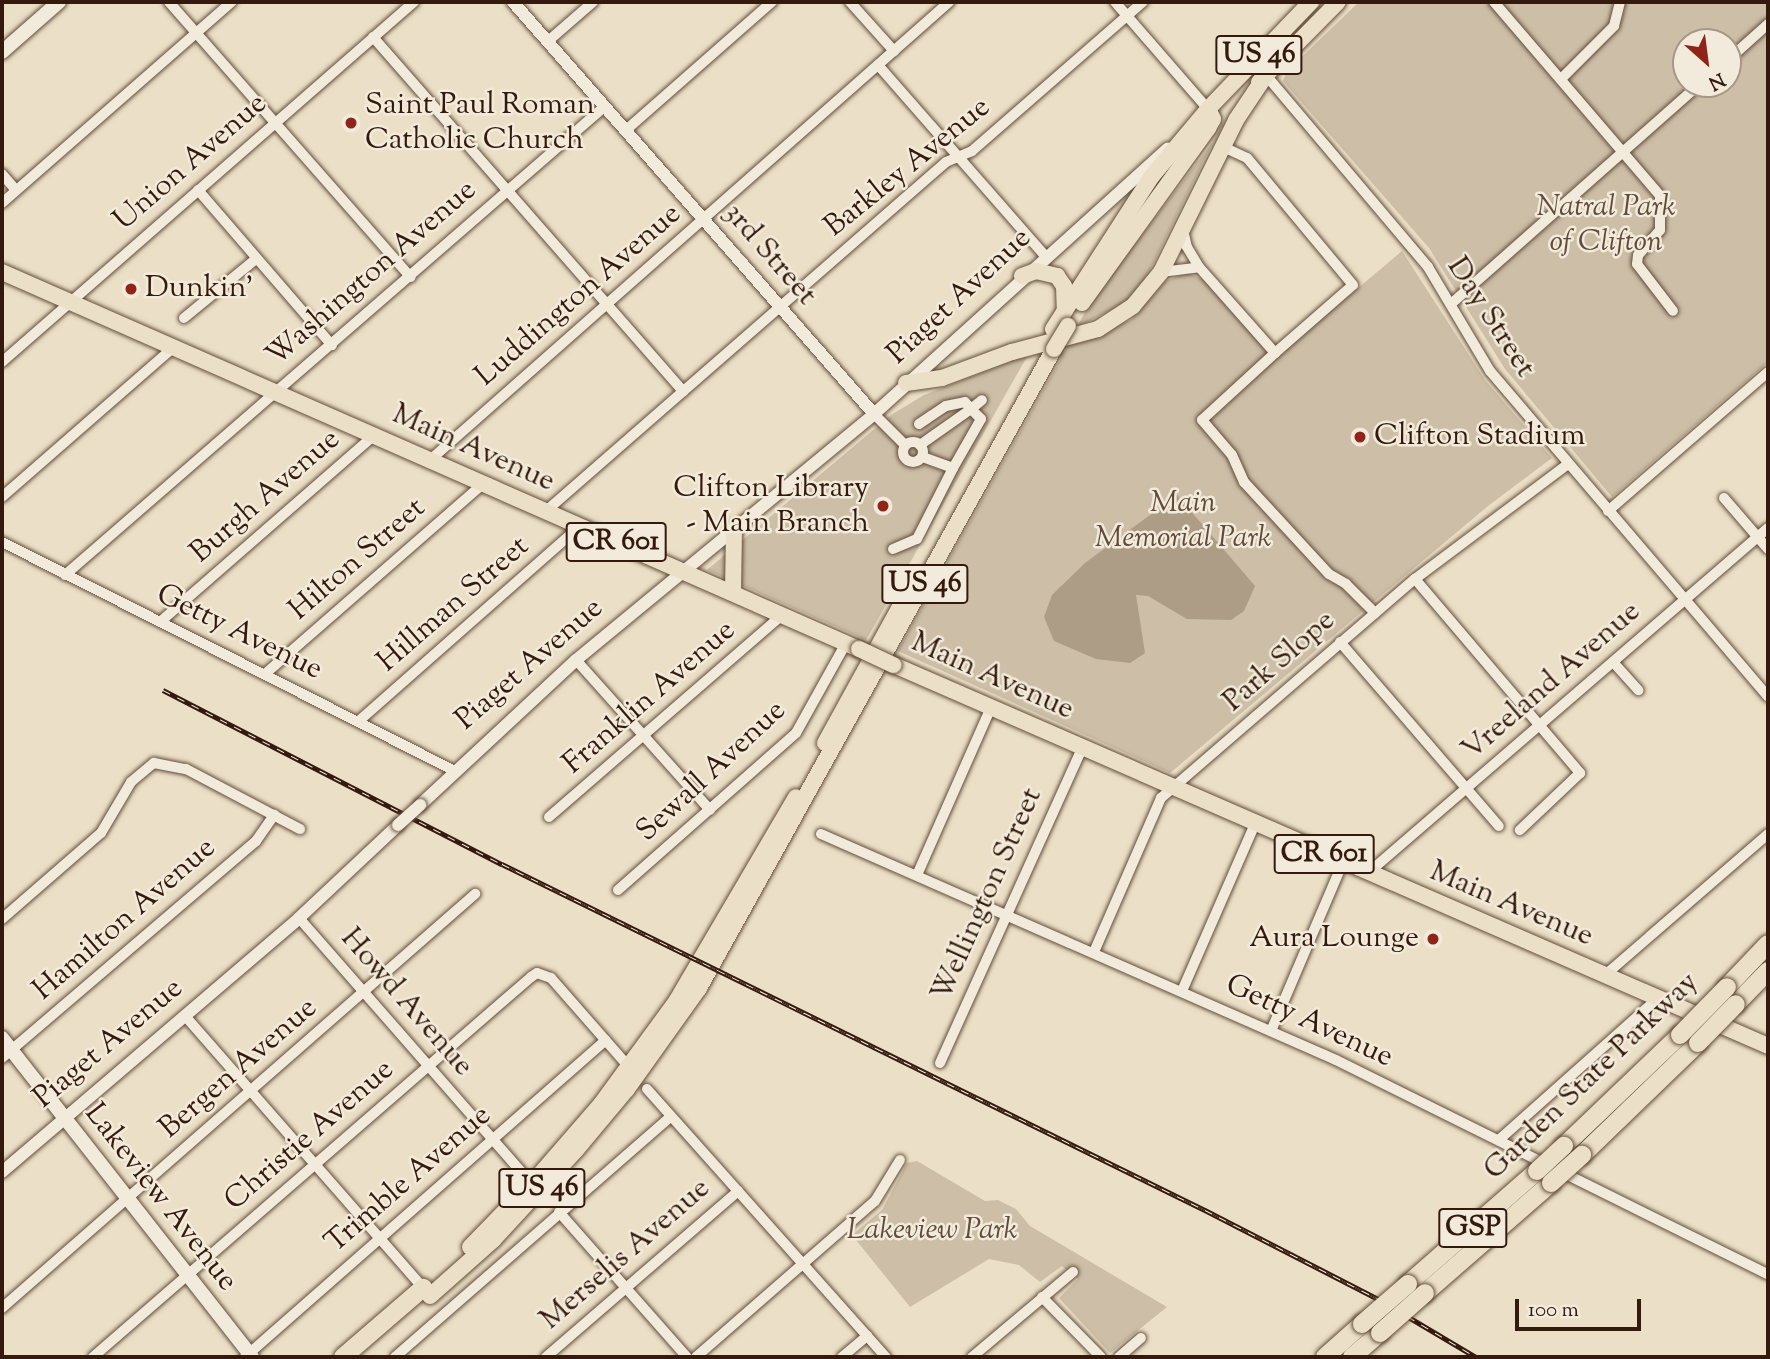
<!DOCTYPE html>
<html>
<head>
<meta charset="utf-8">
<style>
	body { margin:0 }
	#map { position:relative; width:1770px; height:1359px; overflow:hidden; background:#ebe0c7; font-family:"Sorts Mill Goudy",serif }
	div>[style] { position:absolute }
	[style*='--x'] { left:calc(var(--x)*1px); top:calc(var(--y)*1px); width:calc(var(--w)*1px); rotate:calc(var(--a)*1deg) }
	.green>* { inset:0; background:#ccbea7 }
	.water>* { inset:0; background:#ad9d87 }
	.roads { filter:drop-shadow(0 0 2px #624c3b) drop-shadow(0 0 2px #624c3b) }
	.minor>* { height:10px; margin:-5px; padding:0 5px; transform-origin:5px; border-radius:5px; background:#f2ebdb }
	.minor>.ring { margin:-5px; padding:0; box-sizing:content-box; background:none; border:10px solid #f2ebdb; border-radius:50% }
	.tertiary>* { height:12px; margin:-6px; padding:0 6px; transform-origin:6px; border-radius:6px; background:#f2ebdb }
	.secondary>* { height:14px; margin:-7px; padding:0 7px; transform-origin:7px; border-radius:7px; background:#f2ebdb }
	.primary>* { height:16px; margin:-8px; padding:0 8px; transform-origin:8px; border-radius:8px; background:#ebe0c7 }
	.trunk>* { height:16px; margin:-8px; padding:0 8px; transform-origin:8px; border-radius:8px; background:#ebe0c7 }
	.motorway>* { height:18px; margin:-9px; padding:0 9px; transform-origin:9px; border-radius:9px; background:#ebe0c7 }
	.rail>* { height:5px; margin-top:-2.5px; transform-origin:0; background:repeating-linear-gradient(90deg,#f2ebdb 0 8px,#341a0c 0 16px); box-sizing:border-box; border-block:2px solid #341a0c }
	.bridges { filter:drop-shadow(0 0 2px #624c3b) drop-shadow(0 0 2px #624c3b) }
	.tertiary-bridge>* { height:12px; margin:-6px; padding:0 6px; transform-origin:6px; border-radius:6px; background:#f2ebdb }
	.primary-bridge>* { height:16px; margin:-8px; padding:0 8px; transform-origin:8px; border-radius:8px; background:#ebe0c7 }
	.trunk-bridge>* { height:16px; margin:-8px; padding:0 8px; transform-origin:8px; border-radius:8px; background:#ebe0c7 }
	.motorway-bridge>* { height:18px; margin:-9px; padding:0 9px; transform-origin:9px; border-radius:9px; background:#ebe0c7 }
	.dots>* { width:19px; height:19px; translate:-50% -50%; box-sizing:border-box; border:4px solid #f2ebdb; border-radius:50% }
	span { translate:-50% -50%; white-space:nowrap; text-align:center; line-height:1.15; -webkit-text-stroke:5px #f2ebdb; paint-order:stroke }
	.shield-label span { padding:2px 5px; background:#f2ebdb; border:2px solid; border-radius:5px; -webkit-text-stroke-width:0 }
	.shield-label { font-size:28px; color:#341a0c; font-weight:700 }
	.poi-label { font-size:30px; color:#341a0c }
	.left { translate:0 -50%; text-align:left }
	.right { translate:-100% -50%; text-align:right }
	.street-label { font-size:30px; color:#341a0c }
	.park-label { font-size:30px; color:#624b3a; font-style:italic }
	.frame { position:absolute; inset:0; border:4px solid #341a0c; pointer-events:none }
	.north { position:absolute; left:1672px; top:28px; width:70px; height:70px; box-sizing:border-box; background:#f2ebdb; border:2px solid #a69788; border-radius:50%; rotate:152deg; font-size:19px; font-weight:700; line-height:28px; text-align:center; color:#341a0c }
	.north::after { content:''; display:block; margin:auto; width:24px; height:32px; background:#8f2418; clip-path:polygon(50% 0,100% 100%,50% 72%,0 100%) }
	.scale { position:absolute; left:1515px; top:1299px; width:126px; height:32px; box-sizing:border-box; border:4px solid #341a0c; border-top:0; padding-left:9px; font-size:21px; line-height:24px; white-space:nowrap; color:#341a0c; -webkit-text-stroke:5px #f2ebdb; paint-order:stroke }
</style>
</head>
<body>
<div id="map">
	<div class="green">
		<i style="clip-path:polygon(evenodd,1359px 2px,1768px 2px,1768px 362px,1612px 497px,1505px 369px,1429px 248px,1283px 81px,1287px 71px,1359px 2px,1686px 42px,1728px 42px,1728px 84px,1686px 84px,1686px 42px)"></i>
		<i style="clip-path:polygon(1213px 142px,1148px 274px,1127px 302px,1077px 327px,1090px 303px)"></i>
		<i style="clip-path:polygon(1402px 251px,1485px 380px,1552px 458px,1488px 506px,1170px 773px,898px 651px,1069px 344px,1131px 320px,1165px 281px,1188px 273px,1204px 280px,1274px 359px)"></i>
		<i style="clip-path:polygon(1028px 355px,866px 640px,707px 570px,891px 415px,924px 395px)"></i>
		<i style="clip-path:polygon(917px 1161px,985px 1201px,998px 1200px,1016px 1209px,1030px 1226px,1167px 1307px,1110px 1353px,1059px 1298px,1078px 1279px,1062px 1266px,1040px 1282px,1019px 1265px,989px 1259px,910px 1307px,852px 1235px,882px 1210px,907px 1163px)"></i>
	</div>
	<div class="water">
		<i style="clip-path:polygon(1177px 495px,1255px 586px,1244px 611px,1231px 620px,1187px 619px,1148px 596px,1136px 595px,1145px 653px,1130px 663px,1096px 659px,1054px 641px,1044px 617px,1052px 595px,1085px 563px)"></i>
	</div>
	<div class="roads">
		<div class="minor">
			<i style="--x:169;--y:2;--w:366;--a:48.7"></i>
			<i style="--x:850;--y:2;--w:66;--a:48.1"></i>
			<i style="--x:1115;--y:2;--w:142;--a:49"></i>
			<i style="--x:1494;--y:2;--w:255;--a:49.4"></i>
			<i style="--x:1660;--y:196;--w:34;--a:90"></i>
			<i style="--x:1660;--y:230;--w:33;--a:131"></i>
			<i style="--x:1638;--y:255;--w:9;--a:96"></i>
			<i style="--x:1637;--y:264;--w:59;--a:52.5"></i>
			<i style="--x:373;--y:37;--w:471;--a:48.8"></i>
			<i style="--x:547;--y:42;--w:61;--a:-41"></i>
			<i style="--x:1728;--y:60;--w:54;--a:-42"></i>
			<i style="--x:1254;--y:61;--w:270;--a:49.8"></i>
			<i style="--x:1428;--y:267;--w:121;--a:59.2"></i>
			<i style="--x:1490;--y:371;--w:428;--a:49.5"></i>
			<i style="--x:878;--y:65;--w:254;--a:48.8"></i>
			<i style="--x:1561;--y:79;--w:75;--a:-45"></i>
			<i style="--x:1614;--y:26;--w:25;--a:-76"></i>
			<i style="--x:625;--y:131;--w:196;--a:-41.3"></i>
			<i style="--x:2;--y:174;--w:21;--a:49"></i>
			<i style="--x:198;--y:190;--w:205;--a:49.2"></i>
			<i style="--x:2;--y:203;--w:305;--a:-41.2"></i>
			<i style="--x:1183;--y:230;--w:17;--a:77"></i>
			<i style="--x:1187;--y:247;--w:23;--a:59"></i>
			<i style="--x:1161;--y:272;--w:38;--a:-7"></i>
			<i style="--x:1199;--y:267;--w:115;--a:48.5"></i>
			<i style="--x:1275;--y:353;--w:103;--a:-41.1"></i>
			<i style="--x:1353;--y:285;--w:165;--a:-129.8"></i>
			<i style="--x:1247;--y:158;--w:26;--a:-155"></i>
			<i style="--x:1451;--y:304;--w:332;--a:-41.5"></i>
			<i style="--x:184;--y:318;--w:94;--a:-39.4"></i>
			<i style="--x:1275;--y:353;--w:99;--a:137.5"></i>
			<i style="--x:1202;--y:420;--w:46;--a:49.4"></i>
			<i style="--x:1232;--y:455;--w:30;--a:66"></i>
			<i style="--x:1244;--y:482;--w:125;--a:47.3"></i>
			<i style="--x:1329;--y:574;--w:20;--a:30"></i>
			<i style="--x:1346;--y:584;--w:41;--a:45"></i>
			<i style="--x:2;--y:362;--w:547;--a:-41.15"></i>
			<i style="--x:874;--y:414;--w:44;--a:45"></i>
			<i style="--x:919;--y:424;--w:32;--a:-34"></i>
			<i style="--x:946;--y:406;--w:19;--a:-12"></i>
			<i style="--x:965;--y:402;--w:9;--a:49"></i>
			<i style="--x:971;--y:409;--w:14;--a:-39"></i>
			<i class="ring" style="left:903px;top:442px;width:10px;height:10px"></i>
			<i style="--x:920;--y:445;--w:62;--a:-35.2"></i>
			<i style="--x:971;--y:409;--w:14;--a:45"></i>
			<i style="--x:981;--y:419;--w:56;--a:119.7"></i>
			<i style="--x:429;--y:461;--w:694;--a:-41.43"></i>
			<i style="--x:2;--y:497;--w:228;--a:-41.1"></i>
			<i style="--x:1724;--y:498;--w:67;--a:49.2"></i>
			<i style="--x:546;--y:511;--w:531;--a:-41.1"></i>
			<i style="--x:946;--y:162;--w:28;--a:-23"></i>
			<i style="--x:972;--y:151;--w:227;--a:-41.1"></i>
			<i style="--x:1608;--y:511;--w:212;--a:-41"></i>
			<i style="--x:2;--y:542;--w:505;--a:26.82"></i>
			<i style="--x:893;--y:549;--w:26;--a:-23"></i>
			<i style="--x:917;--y:539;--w:80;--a:-63.1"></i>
			<i style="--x:953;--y:468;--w:33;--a:-160"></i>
			<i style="--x:65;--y:575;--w:714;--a:-40.97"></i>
			<i style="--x:1415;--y:579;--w:255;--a:49.6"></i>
			<i style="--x:1580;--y:773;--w:83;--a:136.5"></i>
			<i style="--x:160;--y:622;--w:283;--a:-41.1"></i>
			<i style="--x:1340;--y:642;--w:243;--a:49.2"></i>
			<i style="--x:576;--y:660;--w:201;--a:48.2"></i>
			<i style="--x:1613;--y:662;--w:38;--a:48"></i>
			<i style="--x:265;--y:674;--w:289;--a:-41.1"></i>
			<i style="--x:360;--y:720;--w:293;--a:-41.4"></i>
			<i style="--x:549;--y:817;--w:308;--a:-40.9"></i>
			<i style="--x:821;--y:834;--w:562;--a:23.69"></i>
			<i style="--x:1336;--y:1060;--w:482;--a:26.4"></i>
			<i style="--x:1368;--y:873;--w:528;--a:-40.78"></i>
			<i style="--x:917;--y:875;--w:184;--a:-66.2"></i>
			<i style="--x:618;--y:890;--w:237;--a:-41.4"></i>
			<i style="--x:796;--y:733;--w:103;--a:-60.9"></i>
			<i style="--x:299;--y:918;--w:354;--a:48.8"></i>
			<i style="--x:2;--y:919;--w:131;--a:-41"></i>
			<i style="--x:101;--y:833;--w:59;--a:-59.5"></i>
			<i style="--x:131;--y:782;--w:30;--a:-40"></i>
			<i style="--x:154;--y:763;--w:33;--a:11"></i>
			<i style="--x:186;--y:769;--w:129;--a:27.8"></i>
			<i style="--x:1094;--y:952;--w:168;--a:-66.5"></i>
			<i style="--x:1161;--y:798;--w:335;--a:-40.8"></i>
			<i style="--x:1415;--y:579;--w:191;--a:-36.9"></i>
			<i style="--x:1604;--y:976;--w:217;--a:-40.9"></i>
			<i style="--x:1182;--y:991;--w:182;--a:-66.4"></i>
			<i style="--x:186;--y:1017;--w:360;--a:48.8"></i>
			<i style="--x:1271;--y:1031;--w:184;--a:-66.9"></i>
			<i style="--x:2;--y:1058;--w:334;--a:-40.5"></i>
			<i style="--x:256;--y:841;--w:32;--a:-55"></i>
			<i style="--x:940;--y:1063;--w:346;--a:-65.7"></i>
			<i style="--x:647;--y:1089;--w:359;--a:48.3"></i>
			<i style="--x:1501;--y:1138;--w:209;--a:-41.7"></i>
			<i style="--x:559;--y:1212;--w:193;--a:48.6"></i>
			<i style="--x:1042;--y:1297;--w:84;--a:45.5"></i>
			<i style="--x:2;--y:1308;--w:629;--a:-41.19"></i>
			<i style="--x:93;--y:1357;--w:580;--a:-40.94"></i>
			<i style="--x:531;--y:977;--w:7;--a:-34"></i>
			<i style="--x:537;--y:973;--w:15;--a:20"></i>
			<i style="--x:551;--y:978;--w:118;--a:48.8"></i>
			<i style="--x:245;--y:1357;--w:480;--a:-41.3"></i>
			<i style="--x:395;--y:1357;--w:366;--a:-41.1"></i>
			<i style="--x:546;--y:1357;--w:254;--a:-40.8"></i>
			<i style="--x:696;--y:1357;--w:237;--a:-41.1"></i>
			<i style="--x:875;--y:1201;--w:48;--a:-58.6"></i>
			<i style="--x:842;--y:1357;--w:33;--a:-40"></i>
			<i style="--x:972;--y:1357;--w:132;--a:-40.1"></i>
			<i style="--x:1119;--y:1357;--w:29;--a:-41"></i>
		</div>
		<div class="tertiary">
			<i style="--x:513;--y:2;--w:548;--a:48.77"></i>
			<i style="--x:420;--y:805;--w:213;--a:-42.9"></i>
			<i style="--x:576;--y:660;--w:386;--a:-39.5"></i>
			<i style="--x:874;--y:414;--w:396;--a:-42.1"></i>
			<i style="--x:2;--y:1172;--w:391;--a:-40.5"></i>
			<i style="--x:299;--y:918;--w:136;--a:-43.2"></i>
		</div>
		<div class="secondary">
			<i style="--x:2;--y:52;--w:76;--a:-41.3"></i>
			<i style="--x:2;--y:1038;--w:405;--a:51.9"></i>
		</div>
		<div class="primary">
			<i style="--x:2;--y:272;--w:936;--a:23.75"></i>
			<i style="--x:733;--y:593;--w:64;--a:-89.1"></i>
			<i style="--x:894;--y:665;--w:953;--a:23.55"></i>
		</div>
		<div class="trunk">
			<i style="--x:1259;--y:82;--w:112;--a:-45.4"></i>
			<i style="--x:1022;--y:276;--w:15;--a:-20"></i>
			<i style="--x:1036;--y:271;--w:22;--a:13"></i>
			<i style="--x:1057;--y:276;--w:12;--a:55"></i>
			<i style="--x:1064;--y:286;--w:25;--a:88"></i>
			<i style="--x:1082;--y:303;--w:216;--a:-54.2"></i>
			<i style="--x:1208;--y:128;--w:10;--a:-61"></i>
			<i style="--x:1213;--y:119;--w:11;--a:-117"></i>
			<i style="--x:1053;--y:329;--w:182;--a:-57.1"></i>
			<i style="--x:1152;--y:176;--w:87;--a:-50.1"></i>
			<i style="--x:1208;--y:109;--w:149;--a:-46.1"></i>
			<i style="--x:906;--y:383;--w:36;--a:-8"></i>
			<i style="--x:942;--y:378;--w:75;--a:-20.4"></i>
			<i style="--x:1012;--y:352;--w:89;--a:-15"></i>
			<i style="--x:1098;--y:329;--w:42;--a:-33.3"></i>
			<i style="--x:1133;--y:306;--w:44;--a:-50.5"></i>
			<i style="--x:1161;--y:272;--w:169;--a:-63.7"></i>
			<i style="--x:1236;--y:120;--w:54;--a:-56.3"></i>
			<i style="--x:825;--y:743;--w:170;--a:-61.2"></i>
			<i style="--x:536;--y:1179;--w:99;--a:-49.1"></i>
			<i style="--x:601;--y:1104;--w:129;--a:-53.8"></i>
			<i style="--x:677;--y:1000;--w:235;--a:-59.6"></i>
			<i style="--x:470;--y:1247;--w:57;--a:-45.7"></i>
			<i style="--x:430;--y:1296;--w:84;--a:-41.6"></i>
			<i style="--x:493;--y:1240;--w:122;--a:-47.3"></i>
			<i style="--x:576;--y:1150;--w:80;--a:-50.1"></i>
			<i style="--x:627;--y:1089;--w:124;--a:-54.5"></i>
			<i style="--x:699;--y:988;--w:731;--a:-60.95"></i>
		</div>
		<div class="motorway">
			<i style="--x:1727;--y:987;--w:59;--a:-46.4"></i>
			<i style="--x:1736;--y:1004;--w:46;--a:-45.9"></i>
			<i style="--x:1564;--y:1146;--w:161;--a:-43.7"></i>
			<i style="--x:1582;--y:1155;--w:161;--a:-44"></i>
			<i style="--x:1408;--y:1284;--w:171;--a:-41.2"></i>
			<i style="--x:1425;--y:1293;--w:167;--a:-41.1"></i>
			<i style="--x:343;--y:1357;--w:106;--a:-40.8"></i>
			<i style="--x:1325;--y:1357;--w:50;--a:-41.7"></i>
			<i style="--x:1352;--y:1357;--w:37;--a:-41"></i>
		</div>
	</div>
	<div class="rail">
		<i style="--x:163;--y:690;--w:381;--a:27.2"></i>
		<i style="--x:502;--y:864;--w:784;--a:26.21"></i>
		<i style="--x:1205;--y:1210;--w:197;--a:27.2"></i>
		<i style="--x:1380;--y:1300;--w:112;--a:30.7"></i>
	</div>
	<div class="bridges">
		<div class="tertiary-bridge">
			<i style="--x:398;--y:825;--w:30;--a:-42"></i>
		</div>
		<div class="primary-bridge">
			<i style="--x:859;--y:649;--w:38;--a:25"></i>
		</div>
		<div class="trunk-bridge">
			<i style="--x:1054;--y:349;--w:27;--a:-59"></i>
		</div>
		<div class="motorway-bridge">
			<i style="--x:1680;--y:1035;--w:67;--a:-45.6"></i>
			<i style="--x:1698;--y:1043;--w:54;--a:-45.7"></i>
			<i style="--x:1537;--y:1171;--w:37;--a:-43"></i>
			<i style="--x:1551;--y:1183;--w:42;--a:-42.1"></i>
			<i style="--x:1362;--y:1324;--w:61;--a:-41"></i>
			<i style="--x:1380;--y:1333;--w:60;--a:-41.6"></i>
		</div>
	</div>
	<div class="dots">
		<i style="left:351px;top:123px;background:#8f2418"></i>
		<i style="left:131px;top:289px;background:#8f2418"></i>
		<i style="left:1360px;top:437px;background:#8f2418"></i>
		<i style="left:883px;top:506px;background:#8f2418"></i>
		<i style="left:1433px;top:939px;background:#8f2418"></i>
	</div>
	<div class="shield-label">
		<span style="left:1259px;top:55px">US 46</span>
		<span style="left:616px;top:542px">CR 601</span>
		<span style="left:925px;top:584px">US 46</span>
		<span style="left:1324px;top:854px">CR 601</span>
		<span style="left:542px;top:1188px">US 46</span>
		<span style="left:1473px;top:1228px">GSP</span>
	</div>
	<div class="poi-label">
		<span class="left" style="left:365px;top:123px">Saint Paul Roman<br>Catholic Church</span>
		<span class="left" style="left:145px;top:289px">Dunkin'</span>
		<span class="left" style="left:1374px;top:437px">Clifton Stadium</span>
		<span class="right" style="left:869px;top:506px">Clifton Library<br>- Main Branch</span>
		<span class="right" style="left:1419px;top:939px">Aura Lounge</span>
	</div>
	<div class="street-label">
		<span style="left:191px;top:163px;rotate:-41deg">Union Avenue</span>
		<span style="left:908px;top:168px;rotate:-39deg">Barkley Avenue</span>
		<span style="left:769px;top:255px;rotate:49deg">3rd Street</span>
		<span style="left:372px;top:274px;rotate:-41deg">Washington Avenue</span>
		<span style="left:579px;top:296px;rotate:-41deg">Luddington Avenue</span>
		<span style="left:960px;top:297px;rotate:-43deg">Piaget Avenue</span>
		<span style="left:1490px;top:318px;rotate:57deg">Day Street</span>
		<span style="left:473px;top:449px;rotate:24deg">Main Avenue</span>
		<span style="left:266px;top:497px;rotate:-41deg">Burgh Avenue</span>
		<span style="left:358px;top:560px;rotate:-41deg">Hilton Street</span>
		<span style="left:454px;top:605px;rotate:-41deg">Hillman Street</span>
		<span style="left:239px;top:633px;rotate:26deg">Getty Avenue</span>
		<span style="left:1280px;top:662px;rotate:-41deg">Park Slope</span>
		<span style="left:530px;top:665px;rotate:-41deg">Piaget Avenue</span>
		<span style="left:992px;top:677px;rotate:24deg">Main Avenue</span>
		<span style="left:1552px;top:682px;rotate:-41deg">Vreeland Avenue</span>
		<span style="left:650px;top:698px;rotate:-41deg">Franklin Avenue</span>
		<span style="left:712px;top:772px;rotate:-43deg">Sewall Avenue</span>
		<span style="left:988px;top:895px;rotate:-66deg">Wellington Street</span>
		<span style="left:1511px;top:905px;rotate:23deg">Main Avenue</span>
		<span style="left:125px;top:920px;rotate:-41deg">Hamilton Avenue</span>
		<span style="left:406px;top:1003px;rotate:49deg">Howd Avenue</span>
		<span style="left:1309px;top:1022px;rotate:25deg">Getty Avenue</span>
		<span style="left:109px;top:1044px;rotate:-40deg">Piaget Avenue</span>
		<span style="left:239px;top:1069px;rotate:-41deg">Bergen Avenue</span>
		<span style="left:1592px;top:1077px;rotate:-44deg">Garden State Parkway</span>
		<span style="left:310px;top:1136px;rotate:-41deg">Christie Avenue</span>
		<span style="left:409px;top:1180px;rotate:-41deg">Trimble Avenue</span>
		<span style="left:160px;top:1198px;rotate:52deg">Lakeview Avenue</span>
		<span style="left:626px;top:1255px;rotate:-41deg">Merselis Avenue</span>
	</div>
	<div class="park-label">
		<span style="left:1606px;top:225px">Natral Park<br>of Clifton</span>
		<span style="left:1183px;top:521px">Main<br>Memorial Park</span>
		<span style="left:932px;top:1231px">Lakeview Park</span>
	</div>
	<div class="frame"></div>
	<div class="north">N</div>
	<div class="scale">100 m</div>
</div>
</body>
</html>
